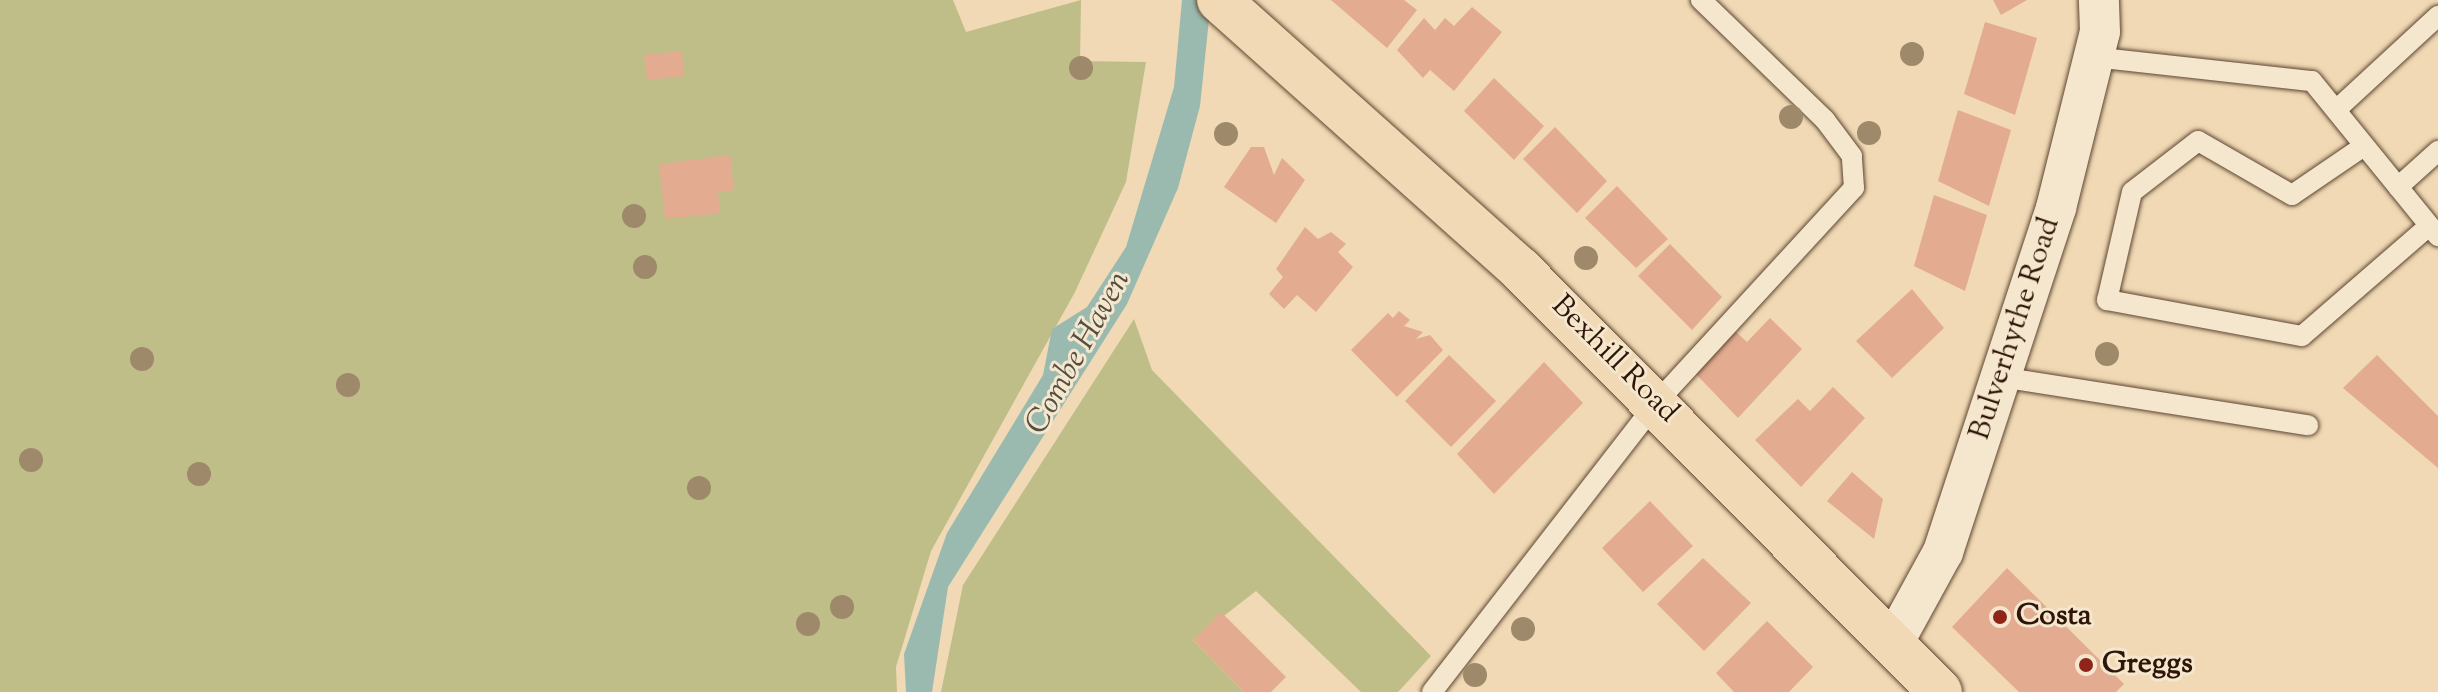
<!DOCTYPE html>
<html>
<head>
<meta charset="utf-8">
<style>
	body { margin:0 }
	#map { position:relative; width:2438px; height:692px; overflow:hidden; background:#f0d9b4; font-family:"Sorts Mill Goudy",serif }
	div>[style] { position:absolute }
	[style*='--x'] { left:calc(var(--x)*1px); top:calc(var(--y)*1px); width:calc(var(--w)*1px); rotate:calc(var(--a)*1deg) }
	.green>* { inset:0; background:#bfbe89 }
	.water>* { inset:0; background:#9abaaf }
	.building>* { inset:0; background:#e3ac90 }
	.roads { filter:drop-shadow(0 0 2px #5e4632) drop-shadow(0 0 2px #5e4632) }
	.service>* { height:20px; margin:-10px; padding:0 10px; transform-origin:10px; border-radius:10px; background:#f5e6ce }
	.minor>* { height:40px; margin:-20px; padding:0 20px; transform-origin:20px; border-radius:20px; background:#f5e6ce }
	.trunk>* { height:44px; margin:-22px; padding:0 22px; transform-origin:22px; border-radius:22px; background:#f0d9b4 }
	.trees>* { width:24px; height:24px; margin:-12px; border-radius:50%; background:#9e896a }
	.dots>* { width:22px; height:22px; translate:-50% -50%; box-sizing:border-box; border:4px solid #f5e6ce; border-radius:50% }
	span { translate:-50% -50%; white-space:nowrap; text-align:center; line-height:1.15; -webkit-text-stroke:6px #f5e6ce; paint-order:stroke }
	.street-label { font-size:30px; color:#2e1507 }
	.poi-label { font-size:30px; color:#2e1507; font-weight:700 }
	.left { translate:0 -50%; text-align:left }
	.water-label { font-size:32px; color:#544f42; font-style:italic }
</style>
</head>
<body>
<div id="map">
	<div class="green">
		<i style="clip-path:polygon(0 0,953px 0,966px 32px,1081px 0,1080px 61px,1146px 62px,1126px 182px,1075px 292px,931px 551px,896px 667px,897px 692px,0 692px)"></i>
		<i style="clip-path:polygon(1134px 319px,1152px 370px,1431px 656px,1398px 692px,1361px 692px,1256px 591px,1193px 640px,1244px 692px,941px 692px,963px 585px)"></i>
	</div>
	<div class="water">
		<i style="clip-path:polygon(1182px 0,1211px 0,1200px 106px,1178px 188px,1127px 304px,948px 587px,932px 692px,906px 692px,904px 654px,947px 533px,1043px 375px,1052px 329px,1087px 307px,1126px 247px,1174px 87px)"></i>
	</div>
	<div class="building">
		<i style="clip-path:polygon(1331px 0,1404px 0,1417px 10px,1387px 48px)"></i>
		<i style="clip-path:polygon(1993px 0,2027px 0,2001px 15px)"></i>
		<i style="clip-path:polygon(1472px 7px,1502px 32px,1454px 91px,1430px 70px,1423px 78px,1397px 50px,1424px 18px,1435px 30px,1445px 18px,1454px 26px)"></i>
		<i style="clip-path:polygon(1985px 22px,2037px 38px,2015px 115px,1964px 94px)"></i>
		<i style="clip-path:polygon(682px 51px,684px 76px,647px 80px,644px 55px)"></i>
		<i style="clip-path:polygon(1494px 78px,1544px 126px,1514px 160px,1464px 111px)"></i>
		<i style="clip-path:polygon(1958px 110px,2011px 130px,1989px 206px,1938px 181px)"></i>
		<i style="clip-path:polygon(1555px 127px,1607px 181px,1577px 213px,1523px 159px)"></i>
		<i style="clip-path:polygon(1251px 147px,1264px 147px,1274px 175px,1282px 158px,1305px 180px,1276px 223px,1224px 187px)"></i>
		<i style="clip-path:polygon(730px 155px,734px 190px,718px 192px,720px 213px,665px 219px,659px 164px)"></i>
		<i style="clip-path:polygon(1617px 186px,1668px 239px,1636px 268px,1585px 218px)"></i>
		<i style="clip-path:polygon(1934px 195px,1987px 215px,1965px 291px,1914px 266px)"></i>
		<i style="clip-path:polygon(1305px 227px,1318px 239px,1331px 232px,1346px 244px,1338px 252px,1353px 267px,1316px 312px,1297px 295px,1284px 309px,1269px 294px,1283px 277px,1276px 269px)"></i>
		<i style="clip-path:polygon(1670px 244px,1722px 297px,1692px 330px,1638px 276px)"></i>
		<i style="clip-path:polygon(1912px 289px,1944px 328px,1892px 378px,1856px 341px)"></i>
		<i style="clip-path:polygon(1399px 311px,1410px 320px,1404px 326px,1423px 332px,1416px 339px,1430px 335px,1443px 350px,1397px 397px,1351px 350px,1388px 313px,1393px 318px)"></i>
		<i style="clip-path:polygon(1770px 318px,1802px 349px,1738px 418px,1693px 371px,1734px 330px,1747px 342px)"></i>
		<i style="clip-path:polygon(1449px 355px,1496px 401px,1451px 447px,1405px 401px)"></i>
		<i style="clip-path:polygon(2377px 355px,2438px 416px,2438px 468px,2343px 388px)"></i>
		<i style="clip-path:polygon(1544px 362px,1583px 403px,1494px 494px,1457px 454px)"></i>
		<i style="clip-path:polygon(1833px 387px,1865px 418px,1801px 487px,1755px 440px,1798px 399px,1810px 411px)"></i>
		<i style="clip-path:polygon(1852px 472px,1883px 499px,1874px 539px,1827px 501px)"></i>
		<i style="clip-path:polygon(1650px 501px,1693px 546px,1643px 592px,1602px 548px)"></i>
		<i style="clip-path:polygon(1703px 558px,1751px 603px,1704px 651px,1657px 604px)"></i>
		<i style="clip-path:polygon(2007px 568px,2124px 684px,2116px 692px,2019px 692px,1952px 627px)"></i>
		<i style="clip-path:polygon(1221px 612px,1286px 677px,1271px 692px,1244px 692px,1193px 640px)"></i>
		<i style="clip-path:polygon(1767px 621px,1813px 667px,1789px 692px,1734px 692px,1716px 673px)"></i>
	</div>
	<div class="roads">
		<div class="service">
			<i style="--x:2093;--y:57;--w:220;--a:6.3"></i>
			<i style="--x:2312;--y:81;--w:200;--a:50.9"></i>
			<i style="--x:2336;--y:110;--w:139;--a:-42.7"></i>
			<i style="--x:2364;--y:146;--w:87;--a:145.8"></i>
			<i style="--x:2292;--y:195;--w:108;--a:-150.1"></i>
			<i style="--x:2198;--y:141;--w:83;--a:142.3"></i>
			<i style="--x:2132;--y:192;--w:111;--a:103"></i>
			<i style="--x:2107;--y:300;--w:198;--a:10.5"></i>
			<i style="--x:2302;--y:336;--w:168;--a:-40.9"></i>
			<i style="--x:2398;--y:187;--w:54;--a:-42"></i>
			<i style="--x:2000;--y:377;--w:312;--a:8.9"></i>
			<i style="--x:1432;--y:692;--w:367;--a:-52.2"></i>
			<i style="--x:1657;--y:402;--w:291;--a:-47.4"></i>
			<i style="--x:1854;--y:188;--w:32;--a:-94"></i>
			<i style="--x:1852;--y:156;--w:45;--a:-126.9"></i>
			<i style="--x:1825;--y:120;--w:173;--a:-135.9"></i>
		</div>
		<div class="minor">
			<i style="--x:1892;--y:645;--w:106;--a:-61.3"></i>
			<i style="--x:1943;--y:552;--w:362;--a:-71.8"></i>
			<i style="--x:2056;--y:208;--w:181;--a:-76"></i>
			<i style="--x:2100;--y:32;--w:32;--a:-92"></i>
		</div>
		<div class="trunk">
			<i style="--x:1219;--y:0;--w:404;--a:41.8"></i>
			<i style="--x:1520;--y:269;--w:596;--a:45.2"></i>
		</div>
	</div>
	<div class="trees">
		<i style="left:1912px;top:54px"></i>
		<i style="left:1081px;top:68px"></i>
		<i style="left:1791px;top:117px"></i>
		<i style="left:1869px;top:133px"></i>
		<i style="left:1226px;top:134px"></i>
		<i style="left:634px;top:216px"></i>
		<i style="left:1586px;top:258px"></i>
		<i style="left:645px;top:267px"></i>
		<i style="left:2107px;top:354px"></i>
		<i style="left:142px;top:359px"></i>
		<i style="left:348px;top:385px"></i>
		<i style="left:31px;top:460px"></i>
		<i style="left:199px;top:474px"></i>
		<i style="left:699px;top:488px"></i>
		<i style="left:842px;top:607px"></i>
		<i style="left:808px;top:624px"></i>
		<i style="left:1523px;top:629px"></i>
		<i style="left:1475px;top:675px"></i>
	</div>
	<div class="dots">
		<i style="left:2000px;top:617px;background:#8f2418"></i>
		<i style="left:2086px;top:665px;background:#8f2418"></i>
	</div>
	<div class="street-label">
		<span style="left:2016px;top:329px;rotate:-72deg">Bulverhythe Road</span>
		<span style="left:1614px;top:360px;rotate:45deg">Bexhill Road</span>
	</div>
	<div class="poi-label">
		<span class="left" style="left:2016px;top:617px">Costa</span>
		<span class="left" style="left:2102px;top:665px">Greggs</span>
	</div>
	<div class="water-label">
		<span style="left:1079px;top:353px;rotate:-61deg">Combe Haven</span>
	</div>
</div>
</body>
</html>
